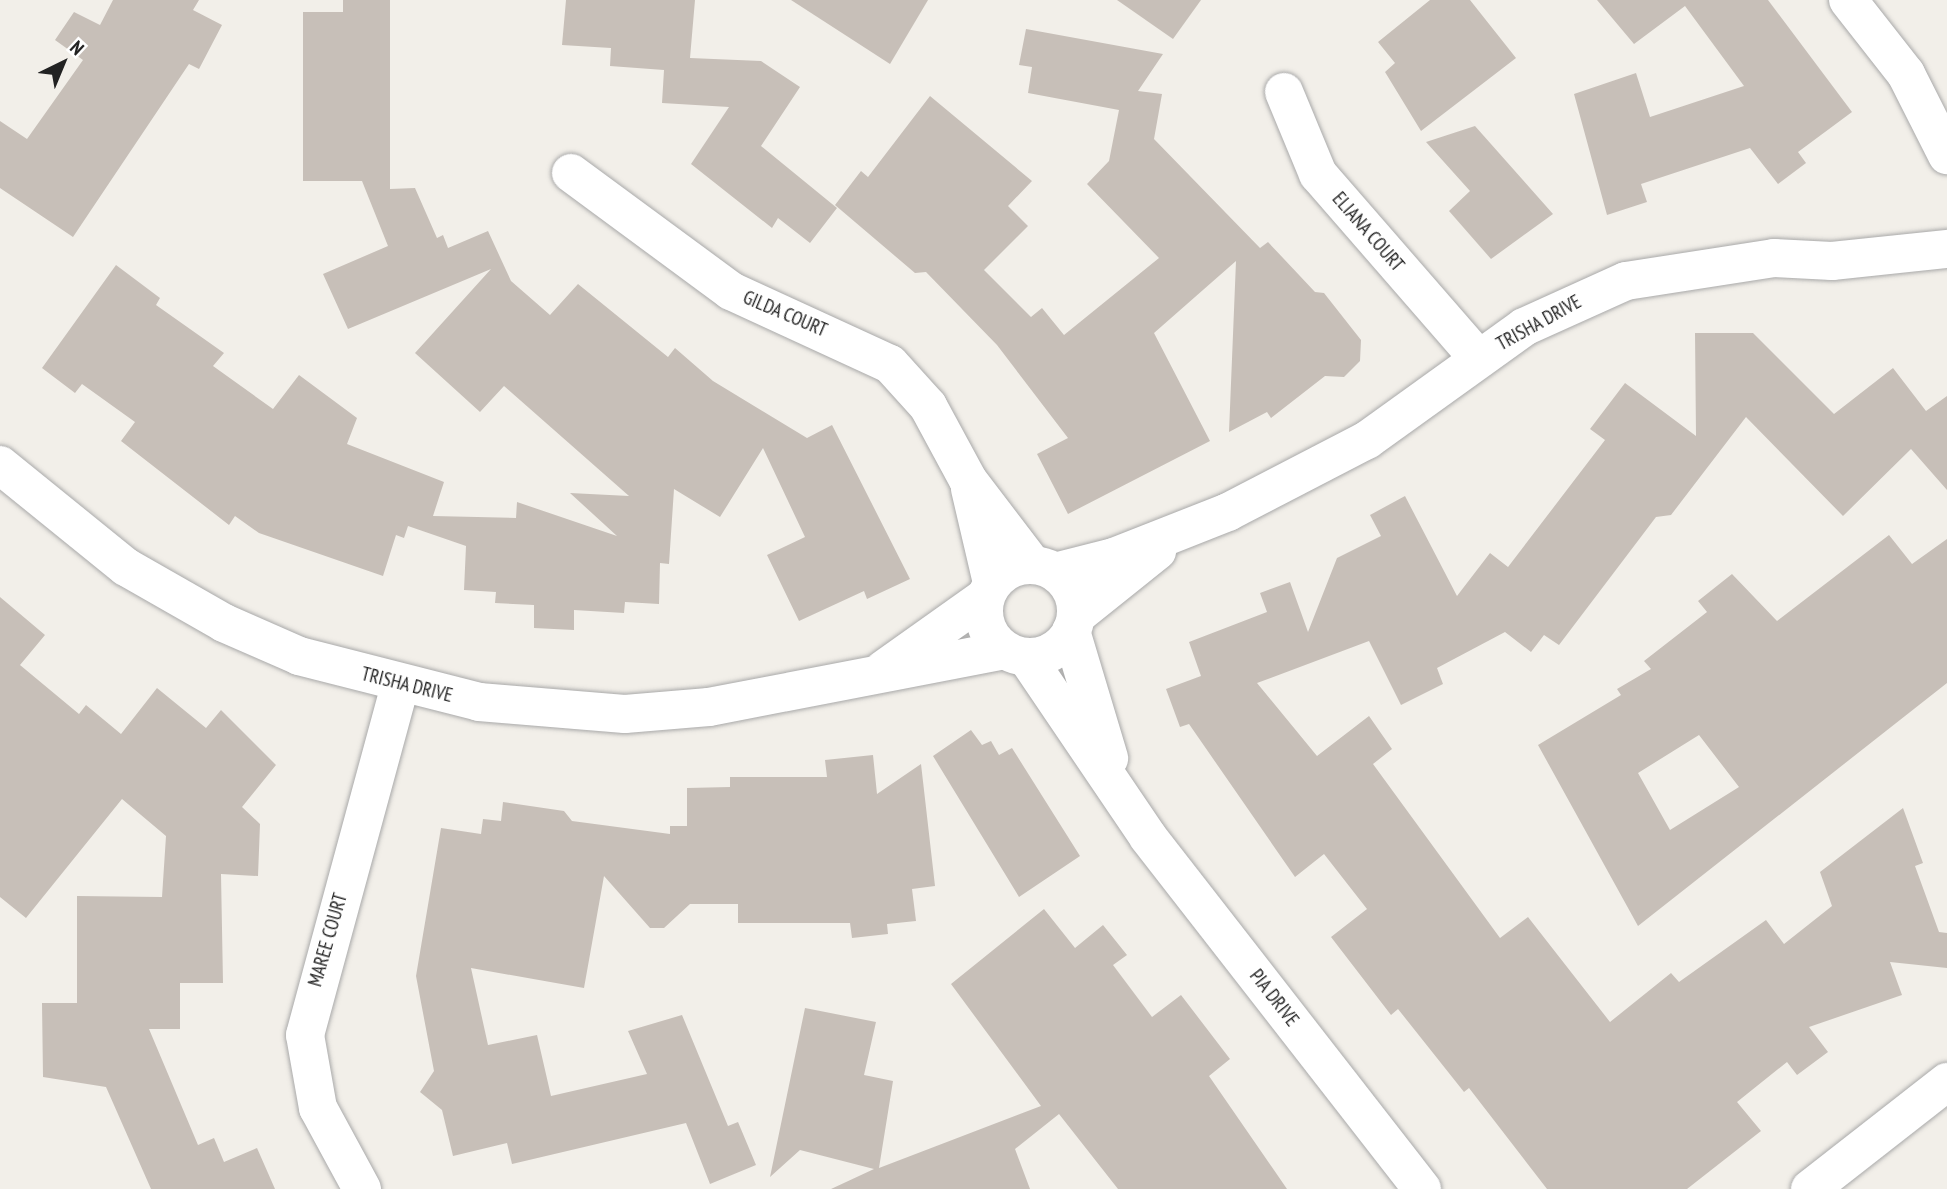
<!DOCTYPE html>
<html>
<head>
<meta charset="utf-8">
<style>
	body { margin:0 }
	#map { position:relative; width:1947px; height:1189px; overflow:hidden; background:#f2efe9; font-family:"PT Sans Narrow",sans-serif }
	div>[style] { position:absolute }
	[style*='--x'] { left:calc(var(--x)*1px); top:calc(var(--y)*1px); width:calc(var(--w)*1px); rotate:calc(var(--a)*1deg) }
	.building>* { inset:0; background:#c7bfb8 }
	.roads { filter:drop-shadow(0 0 2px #a9a9a9) drop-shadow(0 0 2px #a9a9a9) }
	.minor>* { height:38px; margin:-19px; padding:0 19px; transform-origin:19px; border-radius:19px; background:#fff }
	.minor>.ring { margin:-19px; padding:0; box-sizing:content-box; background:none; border:38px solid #fff; border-radius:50% }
	span { translate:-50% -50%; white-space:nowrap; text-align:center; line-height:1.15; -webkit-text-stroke:5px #fff; paint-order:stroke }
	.street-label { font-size:19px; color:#222 }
	.north { position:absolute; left:28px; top:28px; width:70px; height:70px; -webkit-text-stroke:5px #fff; paint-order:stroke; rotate:43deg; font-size:19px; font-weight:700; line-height:28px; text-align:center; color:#222 }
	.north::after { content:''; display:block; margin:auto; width:24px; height:32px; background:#222; clip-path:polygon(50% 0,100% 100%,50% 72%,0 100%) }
</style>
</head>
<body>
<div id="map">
	<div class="building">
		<i style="clip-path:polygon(113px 0,199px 0,193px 10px,222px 25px,199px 69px,189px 64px,73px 237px,0 188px,0 121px,27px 139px,83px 60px,55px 40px,74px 12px,100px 25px)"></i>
		<i style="clip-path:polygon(343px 0,390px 0,390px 189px,415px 188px,437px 238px,443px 235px,448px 248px,488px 231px,511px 281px,550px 315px,578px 284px,668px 357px,675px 348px,713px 381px,807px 438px,832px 425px,910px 579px,867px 599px,864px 591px,799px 621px,767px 555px,805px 537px,763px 448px,720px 517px,674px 489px,669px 564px,660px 563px,659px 604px,625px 602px,624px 613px,574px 610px,574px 630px,534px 628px,534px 605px,495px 603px,496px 592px,464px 590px,466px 546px,408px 526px,404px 538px,396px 535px,383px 576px,259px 533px,235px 516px,229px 525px,121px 441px,135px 422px,82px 384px,75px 393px,42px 368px,116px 265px,160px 298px,156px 305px,224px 353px,213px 366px,273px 409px,299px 375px,357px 418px,347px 444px,444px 482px,433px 516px,516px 518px,517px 502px,617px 536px,570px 493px,629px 496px,504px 386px,480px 412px,415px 353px,491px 269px,348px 329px,323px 274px,388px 246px,362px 181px,303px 181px,303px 12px,343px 12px)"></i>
		<i style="clip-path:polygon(566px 0,695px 0,690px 58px,761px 61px,800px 87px,761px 146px,837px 208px,810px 243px,778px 218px,772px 228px,691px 164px,729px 107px,662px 103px,664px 70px,610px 66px,611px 48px,562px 45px)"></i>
		<i style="clip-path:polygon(791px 0,928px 0,890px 64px)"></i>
		<i style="clip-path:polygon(1117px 0,1201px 0,1173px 39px)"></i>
		<i style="clip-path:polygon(1430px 0,1470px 0,1516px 58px,1421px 131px,1385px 72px,1395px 63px,1378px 42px)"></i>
		<i style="clip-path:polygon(1597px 0,1768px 0,1852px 112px,1798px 152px,1806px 163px,1778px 184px,1750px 148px,1641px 184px,1647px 202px,1607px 215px,1574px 94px,1636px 73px,1650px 117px,1744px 86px,1685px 6px,1634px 44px)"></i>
		<i style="clip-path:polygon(1026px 29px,1163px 54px,1138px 91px,1162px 94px,1154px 139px,1260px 248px,1268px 242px,1315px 292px,1324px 293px,1361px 340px,1360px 361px,1344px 377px,1325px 376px,1271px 418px,1267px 412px,1229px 432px,1236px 261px,1154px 333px,1210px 441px,1068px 514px,1037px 454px,1068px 438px,997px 345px,926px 272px,915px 273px,835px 205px,861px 171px,868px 177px,930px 96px,1032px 181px,1008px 206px,1028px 226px,984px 270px,1031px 317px,1042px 308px,1064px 335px,1159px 258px,1087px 184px,1109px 161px,1119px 110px,1028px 93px,1032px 67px,1019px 65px)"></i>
		<i style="clip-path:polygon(1475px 126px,1553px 214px,1491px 259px,1449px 211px,1470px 191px,1426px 142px)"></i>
		<i style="clip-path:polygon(1695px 333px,1753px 333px,1834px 414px,1893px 368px,1926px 411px,1947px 396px,1947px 490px,1911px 449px,1843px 516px,1746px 417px,1671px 515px,1656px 517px,1559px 645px,1544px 635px,1531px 652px,1505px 632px,1437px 668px,1443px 684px,1401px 705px,1369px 641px,1257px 683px,1317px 756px,1369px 716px,1392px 749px,1373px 764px,1500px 938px,1528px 917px,1610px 1022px,1671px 973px,1679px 982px,1766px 920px,1784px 944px,1832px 906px,1820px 872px,1903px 808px,1923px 863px,1915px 866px,1939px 932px,1947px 933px,1947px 968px,1890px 962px,1902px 995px,1809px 1027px,1828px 1052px,1797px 1075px,1787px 1062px,1737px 1102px,1761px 1131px,1687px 1189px,1547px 1189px,1469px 1088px,1464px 1092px,1398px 1009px,1391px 1015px,1331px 937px,1367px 909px,1324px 854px,1295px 877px,1189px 724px,1180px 727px,1166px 689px,1201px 676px,1189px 642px,1267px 612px,1260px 593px,1290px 582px,1308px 632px,1337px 558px,1381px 536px,1370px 515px,1405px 496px,1457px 596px,1490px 553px,1508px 567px,1605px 440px,1590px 429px,1625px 383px,1696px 436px)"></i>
		<i style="clip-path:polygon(evenodd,1889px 535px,1912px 564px,1947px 539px,1947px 683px,1638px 926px,1538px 745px,1621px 695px,1617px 689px,1651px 669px,1644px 661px,1707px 612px,1698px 601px,1732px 574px,1777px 621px,1889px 535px,1699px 735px,1739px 787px,1670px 830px,1638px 773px,1699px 735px)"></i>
		<i style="clip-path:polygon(0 597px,45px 635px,20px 665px,79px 714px,86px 705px,121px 734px,157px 688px,206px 728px,221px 710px,276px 765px,242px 807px,260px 824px,258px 876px,221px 874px,223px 983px,180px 983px,180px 1029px,149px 1029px,198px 1145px,214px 1138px,224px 1162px,257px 1148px,275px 1189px,151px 1189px,106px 1087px,43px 1077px,42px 1003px,77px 1003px,77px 896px,162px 897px,166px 836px,122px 799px,26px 918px,0 897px)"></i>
		<i style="clip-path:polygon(971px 730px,982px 745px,991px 741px,999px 755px,1012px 748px,1080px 856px,1019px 897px,933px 756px)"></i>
		<i style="clip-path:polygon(873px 755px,877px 794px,921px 764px,935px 886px,912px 889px,916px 921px,887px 924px,888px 934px,852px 938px,850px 923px,738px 923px,738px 904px,690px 904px,664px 928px,650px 928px,604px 876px,584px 988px,471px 968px,488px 1045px,537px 1035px,551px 1096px,647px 1074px,628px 1031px,682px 1015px,728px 1126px,738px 1122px,756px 1165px,710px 1184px,686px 1123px,512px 1164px,507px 1143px,453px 1156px,442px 1110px,420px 1092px,434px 1071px,416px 976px,441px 828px,481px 834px,483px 819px,501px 821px,503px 802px,564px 811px,572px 821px,670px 834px,670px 826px,687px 826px,687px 788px,730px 787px,730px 777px,827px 777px,825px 760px)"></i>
		<i style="clip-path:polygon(1044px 909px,1075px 948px,1103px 925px,1127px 955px,1113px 965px,1152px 1017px,1181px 995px,1230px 1059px,1209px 1076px,1287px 1189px,1118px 1189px,1059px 1114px,1015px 1149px,1030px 1189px,831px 1189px,874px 1169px,800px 1150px,770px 1177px,805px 1008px,876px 1022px,864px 1075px,893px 1081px,879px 1168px,1041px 1106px,951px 984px)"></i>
	</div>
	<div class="roads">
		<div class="minor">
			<i style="--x:1848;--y:0;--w:94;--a:51.9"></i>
			<i style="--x:1906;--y:74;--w:91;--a:63.2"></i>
			<i style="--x:1284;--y:92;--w:89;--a:67.5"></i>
			<i style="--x:1318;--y:174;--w:242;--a:49"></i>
			<i style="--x:571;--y:173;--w:199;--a:36.4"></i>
			<i style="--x:731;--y:291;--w:175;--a:24.7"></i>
			<i style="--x:890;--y:364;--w:57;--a:47.9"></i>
			<i style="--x:928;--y:406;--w:84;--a:61.6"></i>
			<i style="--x:968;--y:480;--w:106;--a:52.7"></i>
			<i style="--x:0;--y:465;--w:162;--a:39"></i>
			<i style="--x:126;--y:567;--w:113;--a:29.7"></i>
			<i style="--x:224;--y:623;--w:82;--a:23.7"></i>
			<i style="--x:299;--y:656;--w:186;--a:14.3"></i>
			<i style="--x:479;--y:702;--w:146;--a:4.7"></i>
			<i style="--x:625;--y:714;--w:84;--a:-4.8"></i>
			<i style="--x:709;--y:707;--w:301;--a:-10.9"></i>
			<i style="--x:970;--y:489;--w:97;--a:76.8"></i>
			<i class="ring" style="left:984px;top:565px;width:54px;height:54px"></i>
			<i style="--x:1055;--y:572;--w:61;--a:-14.3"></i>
			<i style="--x:1114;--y:557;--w:123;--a:-21.5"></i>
			<i style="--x:1228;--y:512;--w:157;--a:-27.4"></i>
			<i style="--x:1367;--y:440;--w:193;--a:-35.7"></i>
			<i style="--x:1524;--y:327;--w:112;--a:-24.3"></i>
			<i style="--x:1626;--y:281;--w:150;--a:-8.8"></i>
			<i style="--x:1774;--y:258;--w:58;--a:3"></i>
			<i style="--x:1832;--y:261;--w:116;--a:-6"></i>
			<i style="--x:1076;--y:616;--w:104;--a:-38.7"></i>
			<i style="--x:1071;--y:631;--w:133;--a:73.3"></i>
			<i style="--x:1027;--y:658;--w:216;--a:55.9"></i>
			<i style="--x:1148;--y:837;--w:446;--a:52.1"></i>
			<i style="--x:884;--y:669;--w:123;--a:-35.4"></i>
			<i style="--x:362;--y:1189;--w:92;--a:-118.5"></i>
			<i style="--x:318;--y:1108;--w:74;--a:-100.1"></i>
			<i style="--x:305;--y:1035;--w:362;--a:-74.8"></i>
			<i style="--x:1810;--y:1189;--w:174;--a:-38"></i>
		</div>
	</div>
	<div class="street-label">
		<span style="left:1368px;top:232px;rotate:49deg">ELIANA COURT</span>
		<span style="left:785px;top:314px;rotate:23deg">GILDA COURT</span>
		<span style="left:1539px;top:323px;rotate:-29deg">TRISHA DRIVE</span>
		<span style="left:407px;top:685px;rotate:14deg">TRISHA DRIVE</span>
		<span style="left:328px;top:940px;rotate:-74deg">MAREE COURT</span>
		<span style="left:1274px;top:998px;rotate:52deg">PIA DRIVE</span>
	</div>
	<div class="north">N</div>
</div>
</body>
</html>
